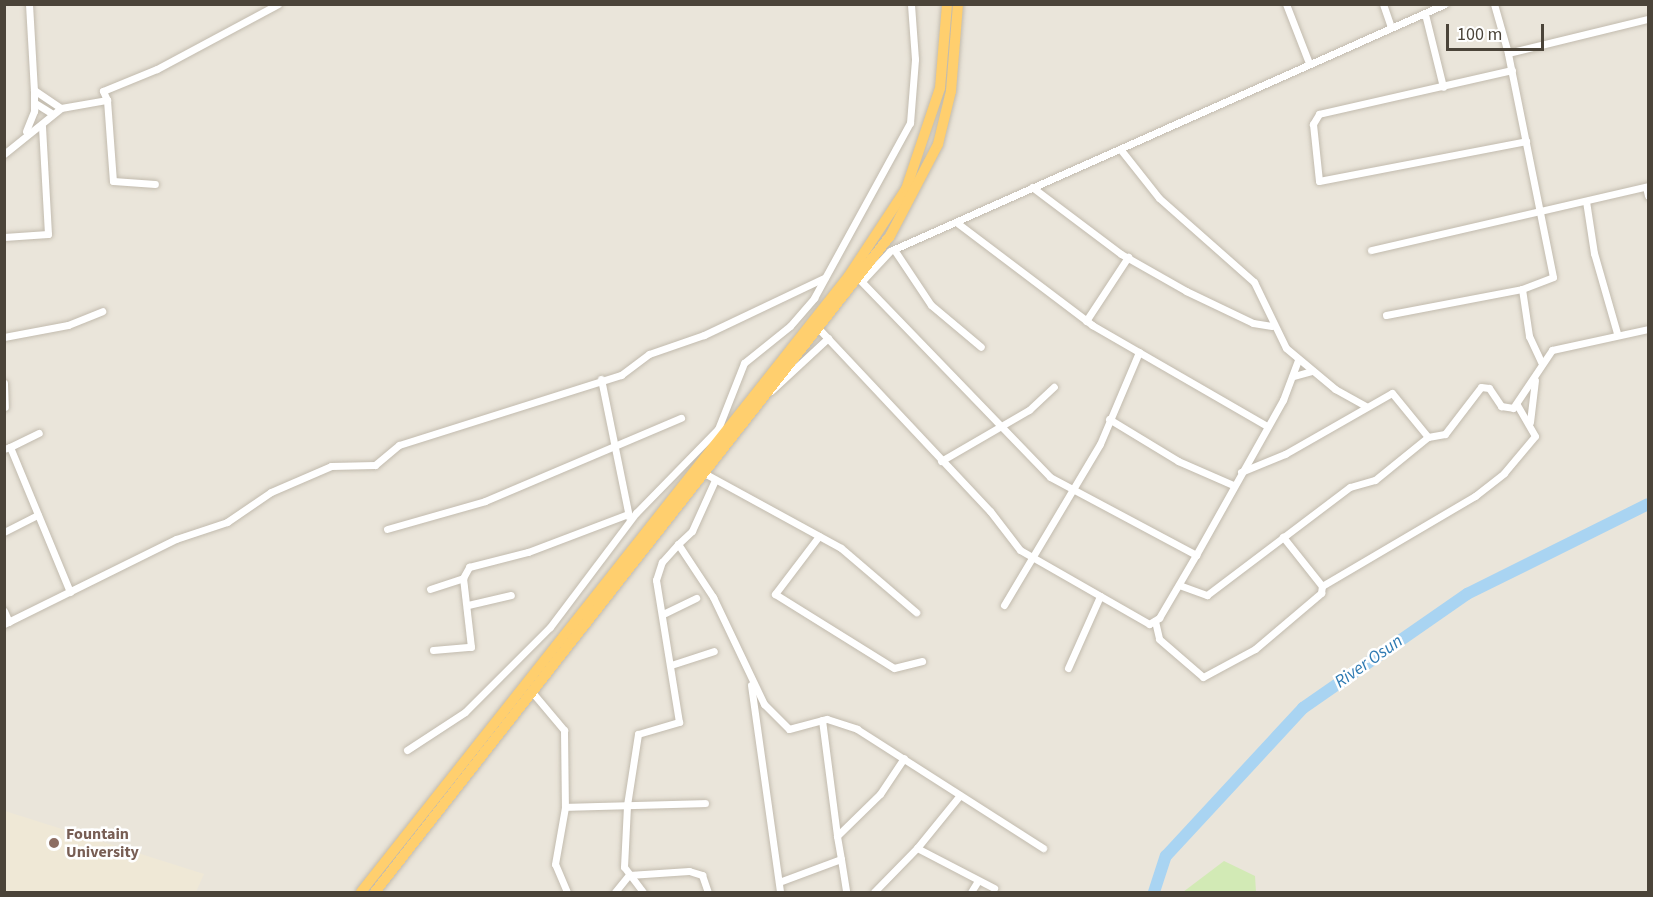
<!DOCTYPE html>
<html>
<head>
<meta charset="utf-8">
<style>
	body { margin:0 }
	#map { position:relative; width:1653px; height:897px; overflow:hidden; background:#f6f3ec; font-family:"Source Sans 3",sans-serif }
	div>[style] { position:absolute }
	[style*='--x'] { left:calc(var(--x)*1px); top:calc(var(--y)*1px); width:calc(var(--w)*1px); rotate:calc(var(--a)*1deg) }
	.residential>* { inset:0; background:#eae5da }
	.education>* { inset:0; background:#efe8d6 }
	.green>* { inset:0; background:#d2eab5 }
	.river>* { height:12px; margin:-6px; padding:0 6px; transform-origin:6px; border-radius:6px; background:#a9d4f2 }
	.roads { filter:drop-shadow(0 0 2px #c2bbae) drop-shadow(0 0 2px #c2bbae) }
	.minor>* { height:7px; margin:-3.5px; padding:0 3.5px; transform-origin:3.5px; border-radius:3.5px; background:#fff }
	.highway>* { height:10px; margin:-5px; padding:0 5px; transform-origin:5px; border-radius:5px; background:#ffcf6e }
	.dots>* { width:16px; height:16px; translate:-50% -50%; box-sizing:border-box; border:3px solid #fff; border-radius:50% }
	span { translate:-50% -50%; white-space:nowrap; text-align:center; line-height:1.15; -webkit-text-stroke:5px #fff; paint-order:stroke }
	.education-label { font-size:16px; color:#785e54; font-weight:700 }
	.left { translate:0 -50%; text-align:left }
	.water-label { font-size:18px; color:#2e7ab2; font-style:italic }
	.frame { position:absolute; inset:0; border:6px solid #4b4439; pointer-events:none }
	.scale { position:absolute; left:1446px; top:24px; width:98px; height:27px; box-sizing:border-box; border:3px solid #4b4439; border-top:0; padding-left:8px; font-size:18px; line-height:21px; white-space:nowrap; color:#4b4439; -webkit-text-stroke:4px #fff; paint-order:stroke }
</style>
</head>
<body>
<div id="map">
	<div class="residential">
		<i style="clip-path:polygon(5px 5px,1648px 5px,1648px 892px,5px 892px)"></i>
	</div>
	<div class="education">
		<i style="clip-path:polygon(4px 811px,5px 811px,204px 874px,196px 892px,5px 892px)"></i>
	</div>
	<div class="green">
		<i style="clip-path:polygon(1224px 861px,1255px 876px,1256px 892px,1183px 892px)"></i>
	</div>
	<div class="river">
		<i style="--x:1154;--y:892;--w:38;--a:-72"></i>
		<i style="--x:1166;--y:856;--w:202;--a:-47.2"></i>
		<i style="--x:1303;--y:708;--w:200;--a:-34.8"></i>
		<i style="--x:1467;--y:594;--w:202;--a:-26.4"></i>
	</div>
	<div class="roads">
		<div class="minor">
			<i style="--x:29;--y:4;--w:86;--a:86.7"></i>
			<i style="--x:34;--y:90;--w:32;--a:34"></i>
			<i style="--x:1286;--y:4;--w:63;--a:68.7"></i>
			<i style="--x:1383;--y:4;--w:24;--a:71"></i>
			<i style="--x:1494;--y:4;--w:51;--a:74.1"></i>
			<i style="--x:1508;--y:53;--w:144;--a:-13.7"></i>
			<i style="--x:1425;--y:14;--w:75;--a:76.1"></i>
			<i style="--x:1512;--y:70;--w:198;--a:167.2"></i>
			<i style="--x:1319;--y:114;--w:12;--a:121"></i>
			<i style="--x:1313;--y:124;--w:57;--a:84"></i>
			<i style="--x:1319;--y:181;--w:211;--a:-10.9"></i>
			<i style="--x:107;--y:100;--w:81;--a:85.8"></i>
			<i style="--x:113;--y:181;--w:42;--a:4.1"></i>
			<i style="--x:35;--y:103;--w:19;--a:32"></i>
			<i style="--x:26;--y:131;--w:22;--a:-68"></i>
			<i style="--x:34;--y:111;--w:21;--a:-90"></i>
			<i style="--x:1121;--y:150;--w:61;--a:51.6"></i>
			<i style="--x:1159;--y:198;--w:127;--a:41.5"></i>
			<i style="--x:1254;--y:282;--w:73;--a:64.1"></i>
			<i style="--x:1286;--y:348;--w:64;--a:39.9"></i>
			<i style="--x:1335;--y:389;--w:35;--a:29"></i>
			<i style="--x:4;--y:154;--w:73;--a:-38.9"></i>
			<i style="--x:61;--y:108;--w:47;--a:-9.9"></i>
			<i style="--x:107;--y:100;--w:10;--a:-114"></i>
			<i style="--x:103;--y:91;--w:58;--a:-22.2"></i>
			<i style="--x:157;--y:69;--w:137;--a:-28.2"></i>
			<i style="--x:1032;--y:187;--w:111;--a:37"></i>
			<i style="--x:1121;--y:254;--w:75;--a:29.6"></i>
			<i style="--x:1186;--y:291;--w:74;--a:25.5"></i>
			<i style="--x:1253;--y:323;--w:19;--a:9"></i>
			<i style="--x:1646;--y:187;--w:9;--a:77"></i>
			<i style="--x:1586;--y:201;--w:53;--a:81.3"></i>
			<i style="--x:1594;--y:253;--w:83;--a:74"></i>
			<i style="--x:956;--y:222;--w:171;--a:37.1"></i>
			<i style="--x:1092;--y:325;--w:202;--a:30"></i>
			<i style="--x:4;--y:237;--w:44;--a:-3.9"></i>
			<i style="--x:48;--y:234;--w:109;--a:-93.2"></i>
			<i style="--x:1371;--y:250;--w:284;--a:-13"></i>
			<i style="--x:895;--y:251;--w:65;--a:56.3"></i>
			<i style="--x:931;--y:305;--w:65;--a:40"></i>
			<i style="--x:859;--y:279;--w:275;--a:46"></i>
			<i style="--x:1050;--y:477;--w:166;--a:28.1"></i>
			<i style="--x:862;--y:281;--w:41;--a:-47"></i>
			<i style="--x:890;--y:251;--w:607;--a:-23.99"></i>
			<i style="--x:1522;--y:289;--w:48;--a:81.5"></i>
			<i style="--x:1529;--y:336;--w:29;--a:65"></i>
			<i style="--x:1386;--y:315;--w:138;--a:-10.8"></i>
			<i style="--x:1522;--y:289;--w:33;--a:-21"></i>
			<i style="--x:1553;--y:277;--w:228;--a:-101.4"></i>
			<i style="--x:1086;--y:321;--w:77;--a:-56.7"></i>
			<i style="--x:819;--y:329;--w:250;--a:46.8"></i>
			<i style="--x:990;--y:511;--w:49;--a:52.4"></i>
			<i style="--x:1020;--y:550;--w:149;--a:29.8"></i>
			<i style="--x:1149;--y:624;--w:12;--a:-31"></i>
			<i style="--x:1159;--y:618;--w:73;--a:-59.6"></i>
			<i style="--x:1196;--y:555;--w:178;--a:-60.7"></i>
			<i style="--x:1283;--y:400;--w:43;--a:-69.4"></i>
			<i style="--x:4;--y:337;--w:65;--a:-10.6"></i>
			<i style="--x:68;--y:325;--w:37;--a:-22"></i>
			<i style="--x:1294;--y:376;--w:19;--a:-16"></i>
			<i style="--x:601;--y:379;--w:141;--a:78.5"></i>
			<i style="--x:4;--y:383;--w:24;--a:88"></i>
			<i style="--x:771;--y:391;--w:78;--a:-42.9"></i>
			<i style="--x:1109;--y:419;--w:81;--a:31.3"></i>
			<i style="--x:1178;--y:461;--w:60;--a:23.6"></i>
			<i style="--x:1530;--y:422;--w:42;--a:-83.2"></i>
			<i style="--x:10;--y:447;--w:32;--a:-26"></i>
			<i style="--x:4;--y:449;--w:6;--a:-18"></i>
			<i style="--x:10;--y:447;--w:157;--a:67.5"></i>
			<i style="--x:941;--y:461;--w:102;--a:-30.1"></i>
			<i style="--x:1029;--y:410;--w:34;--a:-43"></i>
			<i style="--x:1241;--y:472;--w:48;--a:-22.2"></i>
			<i style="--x:1285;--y:454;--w:123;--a:-29.7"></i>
			<i style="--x:1392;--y:393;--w:57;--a:50.7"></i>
			<i style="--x:704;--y:473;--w:156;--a:28.7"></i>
			<i style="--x:841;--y:548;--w:99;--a:40.5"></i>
			<i style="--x:715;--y:480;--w:56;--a:114.3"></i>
			<i style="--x:692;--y:531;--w:19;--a:137"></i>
			<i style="--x:678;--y:544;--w:64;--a:56.6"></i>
			<i style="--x:713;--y:597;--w:119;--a:64.5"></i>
			<i style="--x:764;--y:704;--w:35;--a:45"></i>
			<i style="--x:789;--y:729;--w:39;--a:-15"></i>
			<i style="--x:827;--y:719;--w:32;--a:18"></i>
			<i style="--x:857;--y:729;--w:221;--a:32.6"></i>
			<i style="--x:387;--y:529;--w:102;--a:-15.9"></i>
			<i style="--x:485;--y:501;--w:213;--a:-23"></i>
			<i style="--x:4;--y:532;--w:38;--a:-27"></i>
			<i style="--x:819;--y:536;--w:73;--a:127.2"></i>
			<i style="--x:775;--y:594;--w:140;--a:31.9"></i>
			<i style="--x:894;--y:668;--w:29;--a:-14"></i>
			<i style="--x:1179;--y:585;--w:30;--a:20"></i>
			<i style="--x:1207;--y:595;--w:179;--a:-37.1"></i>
			<i style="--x:1350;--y:487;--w:26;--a:-16"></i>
			<i style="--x:1375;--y:480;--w:68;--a:-39.1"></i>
			<i style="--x:1428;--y:437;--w:17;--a:-10"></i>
			<i style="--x:1445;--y:434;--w:59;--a:-52.5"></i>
			<i style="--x:1481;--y:387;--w:8;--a:7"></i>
			<i style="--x:1489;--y:388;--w:22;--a:56"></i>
			<i style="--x:1501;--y:406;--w:12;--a:9"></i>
			<i style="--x:1513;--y:408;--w:70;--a:-56.1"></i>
			<i style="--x:1552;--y:350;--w:98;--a:-12.3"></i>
			<i style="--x:1322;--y:586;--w:178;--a:-30.5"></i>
			<i style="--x:1475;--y:496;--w:37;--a:-38"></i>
			<i style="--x:1504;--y:473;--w:48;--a:-50"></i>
			<i style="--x:1535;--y:436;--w:36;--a:-120"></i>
			<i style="--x:430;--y:589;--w:35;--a:-18"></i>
			<i style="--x:468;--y:605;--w:44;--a:-13.1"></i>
			<i style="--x:1004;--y:605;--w:187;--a:-59.2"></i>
			<i style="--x:1100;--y:444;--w:100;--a:-67"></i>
			<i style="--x:4;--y:611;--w:12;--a:66"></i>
			<i style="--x:663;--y:614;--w:37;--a:-26"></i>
			<i style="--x:1155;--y:621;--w:18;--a:77"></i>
			<i style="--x:1159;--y:639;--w:58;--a:40.8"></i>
			<i style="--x:1203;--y:677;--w:59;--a:-28.3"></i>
			<i style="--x:1255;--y:649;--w:87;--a:-40.3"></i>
			<i style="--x:1321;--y:593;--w:7;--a:-82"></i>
			<i style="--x:1322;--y:586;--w:63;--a:-128.5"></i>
			<i style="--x:4;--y:624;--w:192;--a:-26.3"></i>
			<i style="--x:176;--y:539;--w:54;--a:-18.4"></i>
			<i style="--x:227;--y:522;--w:53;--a:-34.3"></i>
			<i style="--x:271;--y:492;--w:65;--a:-23.4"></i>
			<i style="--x:331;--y:466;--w:44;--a:-1.3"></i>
			<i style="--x:375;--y:465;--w:31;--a:-40"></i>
			<i style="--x:399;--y:445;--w:233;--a:-17.5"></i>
			<i style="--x:621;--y:375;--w:35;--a:-37"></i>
			<i style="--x:649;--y:354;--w:58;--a:-19.1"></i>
			<i style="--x:704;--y:335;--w:133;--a:-25.4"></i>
			<i style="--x:433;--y:650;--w:38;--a:-5"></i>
			<i style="--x:471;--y:647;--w:69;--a:-96.6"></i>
			<i style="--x:463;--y:578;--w:13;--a:-61"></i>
			<i style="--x:469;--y:567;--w:61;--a:-14.3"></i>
			<i style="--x:528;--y:552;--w:107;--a:-20.8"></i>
			<i style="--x:671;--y:665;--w:45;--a:-18"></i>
			<i style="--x:1068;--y:668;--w:79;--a:-66"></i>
			<i style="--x:751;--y:685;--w:209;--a:82"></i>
			<i style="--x:532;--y:692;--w:50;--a:49.9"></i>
			<i style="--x:564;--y:730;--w:77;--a:89.3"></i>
			<i style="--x:822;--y:720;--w:117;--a:82.6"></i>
			<i style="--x:837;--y:836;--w:60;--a:-44.3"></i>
			<i style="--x:880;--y:794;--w:43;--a:-56.3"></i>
			<i style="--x:407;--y:750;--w:69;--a:-33.2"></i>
			<i style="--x:465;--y:712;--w:120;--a:-45"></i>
			<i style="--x:550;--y:627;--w:143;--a:-53"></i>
			<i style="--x:636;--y:513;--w:117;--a:-45.7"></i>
			<i style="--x:718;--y:429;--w:71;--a:-68.5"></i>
			<i style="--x:744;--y:363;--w:59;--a:-38.8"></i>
			<i style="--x:790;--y:326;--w:37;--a:-49"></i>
			<i style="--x:814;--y:298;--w:200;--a:-61.3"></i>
			<i style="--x:910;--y:123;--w:64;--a:-85.5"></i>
			<i style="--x:915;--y:59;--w:55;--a:-94.2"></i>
			<i style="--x:917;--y:848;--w:68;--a:-50.9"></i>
			<i style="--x:841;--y:859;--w:33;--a:81"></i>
			<i style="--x:779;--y:882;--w:66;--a:-20.4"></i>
			<i style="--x:841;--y:859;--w:23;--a:-100"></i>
			<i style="--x:567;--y:892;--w:30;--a:-113"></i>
			<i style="--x:555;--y:864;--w:58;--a:-80"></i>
			<i style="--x:565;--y:807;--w:140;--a:-1.6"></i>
			<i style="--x:615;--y:892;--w:22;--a:-51"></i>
			<i style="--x:629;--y:875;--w:60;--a:-3.8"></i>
			<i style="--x:689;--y:871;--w:14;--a:17"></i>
			<i style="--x:702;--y:875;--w:18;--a:71"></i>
			<i style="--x:643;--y:892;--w:31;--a:-127"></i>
			<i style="--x:624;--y:867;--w:62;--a:-87.2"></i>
			<i style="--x:627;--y:805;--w:72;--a:-81.2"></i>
			<i style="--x:638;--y:734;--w:43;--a:-16.3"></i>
			<i style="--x:679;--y:722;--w:144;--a:-99.2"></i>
			<i style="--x:656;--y:580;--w:19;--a:-72"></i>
			<i style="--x:662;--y:562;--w:24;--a:-48"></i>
			<i style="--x:874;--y:892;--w:62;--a:-45.7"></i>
			<i style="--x:917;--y:848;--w:87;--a:27.5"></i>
			<i style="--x:971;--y:892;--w:13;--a:-58"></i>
		</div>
		<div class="highway">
			<i style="--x:361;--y:892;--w:784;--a:-51.63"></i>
			<i style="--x:848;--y:277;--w:105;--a:-56.6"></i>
			<i style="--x:906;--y:189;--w:107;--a:-71.4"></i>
			<i style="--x:940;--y:88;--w:84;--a:-85.2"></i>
			<i style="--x:375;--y:892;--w:834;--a:-51.87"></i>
			<i style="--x:890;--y:236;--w:104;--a:-62.4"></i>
			<i style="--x:938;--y:144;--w:55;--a:-76.2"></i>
			<i style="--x:951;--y:91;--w:87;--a:-85.4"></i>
		</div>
	</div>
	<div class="dots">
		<i style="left:54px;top:843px;background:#8d6e63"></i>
	</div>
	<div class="education-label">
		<span class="left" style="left:66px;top:843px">Fountain<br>University</span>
	</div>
	<div class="water-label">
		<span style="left:1369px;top:662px;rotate:-35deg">River Osun</span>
	</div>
	<div class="frame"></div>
	<div class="scale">100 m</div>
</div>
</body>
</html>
